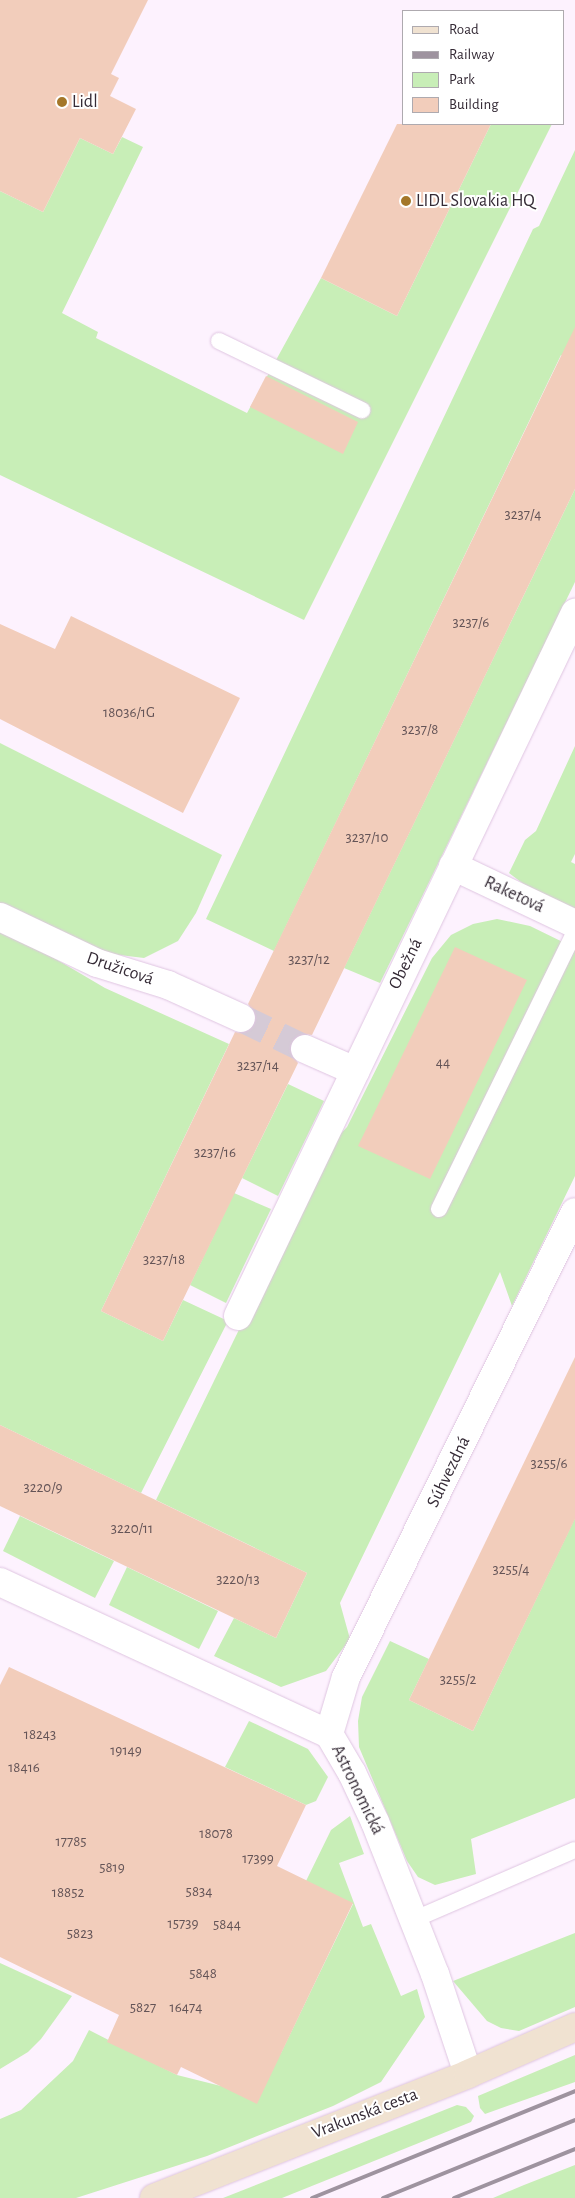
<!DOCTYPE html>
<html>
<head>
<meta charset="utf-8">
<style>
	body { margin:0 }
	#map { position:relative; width:575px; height:2198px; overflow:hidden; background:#fdf2fe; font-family:"Alegreya Sans",sans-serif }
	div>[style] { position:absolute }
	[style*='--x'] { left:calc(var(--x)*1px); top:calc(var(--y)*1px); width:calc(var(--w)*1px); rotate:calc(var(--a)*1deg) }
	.green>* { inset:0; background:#c8eeb7 }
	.building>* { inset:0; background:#f2cdbb }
	.street-tunnel>* { height:28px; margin-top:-14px; transform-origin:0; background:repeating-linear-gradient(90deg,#d5cad6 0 28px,transparent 0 42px) }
	.roads { filter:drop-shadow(0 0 1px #dfc5e1) drop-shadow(0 0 1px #dfc5e1) }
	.lane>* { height:16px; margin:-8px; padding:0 8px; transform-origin:8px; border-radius:8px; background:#fff }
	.street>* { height:28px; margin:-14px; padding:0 14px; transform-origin:14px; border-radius:14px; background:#fff }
	.secondary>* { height:28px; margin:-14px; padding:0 14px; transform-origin:14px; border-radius:14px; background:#f0e2d1 }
	.rail>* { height:4px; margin:-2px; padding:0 2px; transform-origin:2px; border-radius:2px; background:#9e939f }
	.dots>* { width:14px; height:14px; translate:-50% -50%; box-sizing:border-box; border:2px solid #fff; border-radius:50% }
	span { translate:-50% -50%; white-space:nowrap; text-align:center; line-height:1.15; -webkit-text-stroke:4px #fff; paint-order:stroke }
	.number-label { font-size:15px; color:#645457 }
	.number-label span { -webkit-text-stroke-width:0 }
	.poi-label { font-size:18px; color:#352b36 }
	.left { translate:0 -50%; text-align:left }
	.street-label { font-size:18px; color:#352b36 }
	.legend { position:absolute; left:402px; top:10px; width:162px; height:115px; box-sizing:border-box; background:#fff; border:1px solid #aeaaaf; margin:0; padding:6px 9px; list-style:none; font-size:15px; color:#352b36 }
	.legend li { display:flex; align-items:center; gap:10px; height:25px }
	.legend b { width:25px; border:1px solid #aeaaaf }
</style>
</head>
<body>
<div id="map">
	<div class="green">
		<i style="clip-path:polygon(491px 124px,552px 124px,304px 620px,0 475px,0 191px,43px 212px,80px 138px,113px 154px,122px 137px,143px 147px,62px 313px,98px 332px,96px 338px,247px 413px,321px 278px,397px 316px)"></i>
		<i style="clip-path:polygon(575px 150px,575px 362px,561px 355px,274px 951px,206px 919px,533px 229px,539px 226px)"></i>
		<i style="clip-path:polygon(575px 489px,575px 582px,380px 983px,344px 968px)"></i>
		<i style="clip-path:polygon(0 743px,222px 855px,196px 913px,178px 941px,144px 958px,103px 953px,0 904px)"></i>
		<i style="clip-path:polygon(575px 746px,575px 854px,571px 862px,575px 864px,575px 910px,534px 892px,509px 873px,525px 840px,536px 831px)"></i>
		<i style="clip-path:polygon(497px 919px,530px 926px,575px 948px,575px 1176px,512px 1306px,500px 1272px,340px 1603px,350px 1639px,326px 1671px,281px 1687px,214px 1656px,234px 1618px,276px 1638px,307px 1573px,156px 1500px,328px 1147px,347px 1127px,432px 958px,451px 935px,473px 924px)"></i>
		<i style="clip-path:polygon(0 931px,49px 955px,105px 988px,229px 1044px,101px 1311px,163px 1341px,183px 1300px,228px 1321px,141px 1493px,0 1425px)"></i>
		<i style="clip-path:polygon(288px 1084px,324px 1101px,278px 1196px,242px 1178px)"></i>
		<i style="clip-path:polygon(234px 1193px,271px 1209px,226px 1303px,190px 1285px)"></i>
		<i style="clip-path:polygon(20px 1516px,114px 1561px,95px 1598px,3px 1551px)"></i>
		<i style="clip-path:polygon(575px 1518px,575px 1798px,471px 1839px,476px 1874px,435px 1885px,418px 1877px,407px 1861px,359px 1747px,358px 1721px,362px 1697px,390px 1641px,429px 1659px,409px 1700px,473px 1731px)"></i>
		<i style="clip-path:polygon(127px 1567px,218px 1611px,199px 1649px,109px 1605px)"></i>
		<i style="clip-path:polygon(249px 1721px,308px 1749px,328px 1777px,316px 1801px,306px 1805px,225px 1767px)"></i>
		<i style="clip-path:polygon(350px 1816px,364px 1854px,339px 1863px,363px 1927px,371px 1924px,401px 1996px,417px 1989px,425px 2017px,381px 2082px,333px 2106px,207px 2156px,76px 2198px,0 2198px,0 2119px,21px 2110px,73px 2061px,89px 2030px,177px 2075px,221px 2086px,281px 2053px,353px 1904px,306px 1881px,331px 1830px)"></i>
		<i style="clip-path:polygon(575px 1933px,575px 2007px,519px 2031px,501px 2028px,487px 2021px,453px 1981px)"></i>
		<i style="clip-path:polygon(0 1963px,72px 1996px,41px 2039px,28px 2052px,0 2069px)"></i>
		<i style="clip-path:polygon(575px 2055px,575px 2082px,485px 2114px,480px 2108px,478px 2096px)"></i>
		<i style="clip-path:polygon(457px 2105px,466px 2107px,474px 2116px,471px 2122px,282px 2198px,223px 2198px)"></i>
		<i style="clip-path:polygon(575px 2165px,575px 2198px,493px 2198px,524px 2185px)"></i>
	</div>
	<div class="building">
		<i style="clip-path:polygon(0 0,148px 0,111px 74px,119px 78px,110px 96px,136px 109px,113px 154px,80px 138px,43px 212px,0 191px)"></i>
		<i style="clip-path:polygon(397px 124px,491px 124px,397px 316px,321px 278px)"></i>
		<i style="clip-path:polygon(575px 327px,575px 489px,312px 1035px,303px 1034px,291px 1042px,290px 1051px,298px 1063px,163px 1341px,101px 1311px,235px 1032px,243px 1033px,255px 1025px,256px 1016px,248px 1004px)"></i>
		<i style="clip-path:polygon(266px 376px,358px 422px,343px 454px,250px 407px)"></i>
		<i style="clip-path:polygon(71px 616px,240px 698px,183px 813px,0 719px,0 624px,55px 649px)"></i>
		<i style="clip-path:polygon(455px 947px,527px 980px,430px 1179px,358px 1146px)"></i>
		<i style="clip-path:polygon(575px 1357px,575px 1519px,473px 1731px,409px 1700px)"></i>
		<i style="clip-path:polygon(0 1425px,307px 1573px,276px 1638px,0 1506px)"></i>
		<i style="clip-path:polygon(9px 1667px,306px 1805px,277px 1866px,353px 1903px,257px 2104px,181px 2067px,177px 2075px,107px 2042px,119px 2015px,0 1957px,0 1685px)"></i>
	</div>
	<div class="street-tunnel">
		<i style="--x:241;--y:1018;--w:71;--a:25.8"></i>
	</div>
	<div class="roads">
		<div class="lane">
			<i style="--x:219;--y:341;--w:159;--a:25.8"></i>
			<i style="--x:439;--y:1209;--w:309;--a:-63.9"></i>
			<i style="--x:413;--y:1920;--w:176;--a:-23.4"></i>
		</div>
		<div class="street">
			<i style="--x:453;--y:866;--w:135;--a:25.4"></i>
			<i style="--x:0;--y:917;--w:107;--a:25.4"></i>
			<i style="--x:97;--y:963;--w:74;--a:17.2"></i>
			<i style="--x:168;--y:985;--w:80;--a:24.3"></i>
			<i style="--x:305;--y:1049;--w:55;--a:23.7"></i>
			<i style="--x:238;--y:1316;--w:780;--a:-64.39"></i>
			<i style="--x:0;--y:1582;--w:362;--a:24.8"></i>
			<i style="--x:329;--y:1734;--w:45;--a:59.5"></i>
			<i style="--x:352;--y:1773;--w:54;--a:64.9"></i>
			<i style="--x:375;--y:1822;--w:163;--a:68.5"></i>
			<i style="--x:435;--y:1974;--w:105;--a:71.7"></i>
			<i style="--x:329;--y:1734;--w:59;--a:-73.4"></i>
			<i style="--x:346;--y:1677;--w:518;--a:-63.78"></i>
		</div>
		<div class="secondary">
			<i style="--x:154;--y:2198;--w:338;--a:-21.5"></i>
			<i style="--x:468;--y:2074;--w:117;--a:-23.7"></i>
		</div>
	</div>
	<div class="rail">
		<i style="--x:312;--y:2198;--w:284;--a:-22.1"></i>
		<i style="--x:383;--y:2198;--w:207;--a:-22.1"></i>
		<i style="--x:454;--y:2198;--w:131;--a:-22"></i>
	</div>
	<div class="dots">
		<i style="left:62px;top:102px;background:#a47729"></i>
		<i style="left:406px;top:201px;background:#a47729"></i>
	</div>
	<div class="number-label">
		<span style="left:523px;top:515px">3237/4</span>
		<span style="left:471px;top:623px">3237/6</span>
		<span style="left:129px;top:713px">18036/1G</span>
		<span style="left:420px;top:730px">3237/8</span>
		<span style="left:367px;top:838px">3237/10</span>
		<span style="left:309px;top:960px">3237/12</span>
		<span style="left:443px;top:1063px">44</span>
		<span style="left:258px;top:1066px">3237/14</span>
		<span style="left:215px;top:1153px">3237/16</span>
		<span style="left:164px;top:1260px">3237/18</span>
		<span style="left:549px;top:1464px">3255/6</span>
		<span style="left:43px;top:1488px">3220/9</span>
		<span style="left:132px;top:1529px">3220/11</span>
		<span style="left:511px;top:1570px">3255/4</span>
		<span style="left:238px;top:1580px">3220/13</span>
		<span style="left:458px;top:1680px">3255/2</span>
		<span style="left:40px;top:1735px">18243</span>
		<span style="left:126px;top:1751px">19149</span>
		<span style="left:24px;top:1768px">18416</span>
		<span style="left:216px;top:1834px">18078</span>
		<span style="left:71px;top:1842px">17785</span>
		<span style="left:258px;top:1859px">17399</span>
		<span style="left:112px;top:1868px">5819</span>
		<span style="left:199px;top:1892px">5834</span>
		<span style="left:68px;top:1893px">18852</span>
		<span style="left:183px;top:1924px">15739</span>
		<span style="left:227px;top:1925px">5844</span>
		<span style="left:80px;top:1934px">5823</span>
		<span style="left:203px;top:1974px">5848</span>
		<span style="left:143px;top:2008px">5827</span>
		<span style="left:186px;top:2008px">16474</span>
	</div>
	<div class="poi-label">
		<span class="left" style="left:72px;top:102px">Lidl</span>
		<span class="left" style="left:416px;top:201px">LIDL Slovakia HQ</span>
	</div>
	<div class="street-label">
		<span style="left:514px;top:895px;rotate:25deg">Raketová</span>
		<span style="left:406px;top:964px;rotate:-64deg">Obežná</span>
		<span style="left:120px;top:969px;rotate:19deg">Družicová</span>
		<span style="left:449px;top:1472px;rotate:-64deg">Súhvezdná</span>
		<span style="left:357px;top:1790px;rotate:64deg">Astronomická</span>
		<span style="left:365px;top:2114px;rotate:-21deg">Vrakunská cesta</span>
	</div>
	<ul class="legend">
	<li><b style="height:6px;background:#f0e2d1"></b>Road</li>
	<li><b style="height:6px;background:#9e939f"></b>Railway</li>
	<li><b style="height:14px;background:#c8eeb7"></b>Park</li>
	<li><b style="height:14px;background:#f2cdbb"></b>Building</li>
	</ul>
</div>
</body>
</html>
